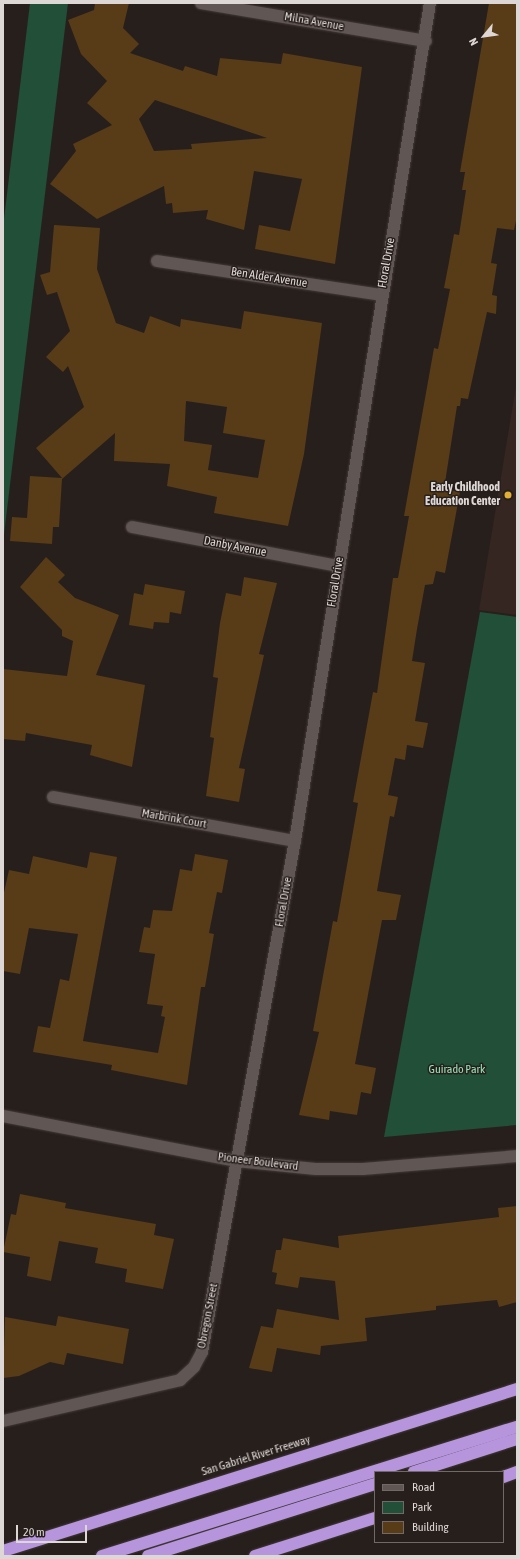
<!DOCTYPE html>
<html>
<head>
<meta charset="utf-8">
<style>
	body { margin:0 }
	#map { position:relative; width:520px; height:1559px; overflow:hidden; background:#271f1c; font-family:"Asap Condensed",sans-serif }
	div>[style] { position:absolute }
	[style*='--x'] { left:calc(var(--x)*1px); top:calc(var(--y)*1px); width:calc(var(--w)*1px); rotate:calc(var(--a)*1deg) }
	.built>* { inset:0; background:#352621 }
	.green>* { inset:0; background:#214f38 }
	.building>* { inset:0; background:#583b17 }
	.roads { filter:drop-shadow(0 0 1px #413a38) drop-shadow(0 0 1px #413a38) }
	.minor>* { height:12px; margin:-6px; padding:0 6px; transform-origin:6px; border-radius:6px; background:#605653 }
	.highway>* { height:12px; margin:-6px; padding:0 6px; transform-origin:6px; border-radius:6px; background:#b795dd }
	.dots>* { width:11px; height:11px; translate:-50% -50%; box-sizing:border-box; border:2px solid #271f1c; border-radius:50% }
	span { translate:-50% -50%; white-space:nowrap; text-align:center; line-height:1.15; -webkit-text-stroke:3px #271f1c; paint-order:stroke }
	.street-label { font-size:12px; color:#ddd7d5 }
	.poi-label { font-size:12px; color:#ddd7d5; font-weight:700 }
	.right { translate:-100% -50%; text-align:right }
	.park-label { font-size:12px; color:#95e1b8 }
	.frame { position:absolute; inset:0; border:4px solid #ddd7d5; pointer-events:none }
	.legend { position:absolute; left:374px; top:1471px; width:130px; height:72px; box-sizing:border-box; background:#271f1c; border:1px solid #706966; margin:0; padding:5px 7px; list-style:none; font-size:12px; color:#ddd7d5 }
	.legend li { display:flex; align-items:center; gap:8px; height:20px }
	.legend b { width:20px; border:1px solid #706966 }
	.north { position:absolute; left:464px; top:16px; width:40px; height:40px; -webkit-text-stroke:3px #271f1c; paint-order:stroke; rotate:241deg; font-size:11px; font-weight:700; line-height:16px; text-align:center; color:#ddd7d5 }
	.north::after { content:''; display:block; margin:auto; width:14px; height:18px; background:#ddd7d5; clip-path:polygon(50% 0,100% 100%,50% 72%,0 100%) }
	.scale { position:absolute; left:16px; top:1525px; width:71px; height:18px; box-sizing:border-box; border:2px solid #ddd7d5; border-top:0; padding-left:5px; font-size:12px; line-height:14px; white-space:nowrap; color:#ddd7d5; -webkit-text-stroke:3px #271f1c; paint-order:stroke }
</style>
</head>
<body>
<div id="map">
	<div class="built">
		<i style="clip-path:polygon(517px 380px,517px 615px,479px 610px)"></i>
	</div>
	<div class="green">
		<i style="clip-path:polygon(30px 3px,68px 3px,3px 543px,3px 227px)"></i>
		<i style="clip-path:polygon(480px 612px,517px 617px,517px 1125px,384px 1137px)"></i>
	</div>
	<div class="building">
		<i style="clip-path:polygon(evenodd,95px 3px,129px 3px,123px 28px,139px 44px,130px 53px,183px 71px,185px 66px,217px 76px,220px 58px,281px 64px,283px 53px,362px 67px,335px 264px,255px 249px,259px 225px,290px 231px,302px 179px,254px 171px,244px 230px,206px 219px,208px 210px,173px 213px,172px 203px,166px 204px,164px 186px,97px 219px,50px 184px,76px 151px,73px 144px,112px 125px,87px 103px,107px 81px,81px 54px,68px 20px,94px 10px,95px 3px,155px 100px,267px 138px,191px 144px,192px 149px,154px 151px,139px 119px,155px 100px)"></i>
		<i style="clip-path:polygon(489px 3px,517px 3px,517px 216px,514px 230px,497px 228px,491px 263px,497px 264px,492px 295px,497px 296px,496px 314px,487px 312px,468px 399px,461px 398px,460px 406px,457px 406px,444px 489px,460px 492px,445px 573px,436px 571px,433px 584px,425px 585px,417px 629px,412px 661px,425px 663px,415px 721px,428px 723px,423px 748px,407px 745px,405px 760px,395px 758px,388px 795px,398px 797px,394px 817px,390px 816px,377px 891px,401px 895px,396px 920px,382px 920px,355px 1064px,376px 1068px,371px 1094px,361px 1092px,357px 1115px,330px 1111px,329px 1120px,299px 1115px,319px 1032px,313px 1031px,333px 921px,337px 922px,358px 803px,353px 802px,373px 692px,377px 693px,393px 578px,398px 578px,409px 516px,404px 516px,434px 348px,438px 349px,450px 289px,444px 288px,449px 262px,454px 234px,459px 235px,466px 190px,462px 190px,465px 172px,460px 172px)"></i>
		<i style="clip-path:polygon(evenodd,54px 225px,100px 228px,97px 269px,116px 323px,144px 333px,150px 316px,180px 327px,181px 319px,241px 329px,244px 311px,322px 323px,304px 454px,288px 526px,214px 513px,217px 497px,167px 486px,170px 464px,114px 461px,115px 433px,62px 479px,59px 527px,53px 527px,52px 544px,10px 541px,12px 517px,27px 518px,30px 476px,62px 478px,36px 448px,84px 407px,68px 366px,63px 372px,46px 357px,70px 331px,57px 292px,47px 295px,40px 275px,50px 272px,54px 225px,186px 401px,227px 407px,223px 433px,265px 440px,258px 478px,208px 470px,212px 445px,184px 441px,186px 401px)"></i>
		<i style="clip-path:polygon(46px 557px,65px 575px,58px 582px,75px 598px,119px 615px,96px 675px,145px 685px,132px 767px,90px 755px,92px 745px,26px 733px,25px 741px,3px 739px,3px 669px,67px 676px,73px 641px,62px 636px,62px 630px,20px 587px)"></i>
		<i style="clip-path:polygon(244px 577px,277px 583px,259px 654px,264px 655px,239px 768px,245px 769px,239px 802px,206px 796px,214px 738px,210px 737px,218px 678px,213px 677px,220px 623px,226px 593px,241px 596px)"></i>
		<i style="clip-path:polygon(145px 584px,185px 591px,181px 614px,170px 612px,169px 623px,154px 622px,153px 629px,129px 625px,134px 593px,143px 595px)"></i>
		<i style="clip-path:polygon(90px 852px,117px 857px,83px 1041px,158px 1053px,165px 1017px,161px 1016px,163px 1006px,147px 1004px,155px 954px,139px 952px,144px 927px,150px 928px,153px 910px,172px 911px,180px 869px,192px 871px,195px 854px,228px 860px,222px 893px,217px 892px,209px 933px,214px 934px,205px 987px,201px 987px,187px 1085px,111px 1070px,112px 1065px,33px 1052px,38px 1026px,50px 1028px,60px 979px,69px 981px,78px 934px,29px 928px,20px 974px,3px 971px,3px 897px,9px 870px,29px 874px,33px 856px,87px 868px)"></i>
		<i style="clip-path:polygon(20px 1194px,66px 1203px,65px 1208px,156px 1224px,154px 1235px,174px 1239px,163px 1289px,125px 1282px,127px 1269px,95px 1263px,98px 1248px,59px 1241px,51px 1281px,27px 1276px,30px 1257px,3px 1252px,11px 1214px,16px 1215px)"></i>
		<i style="clip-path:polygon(517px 1206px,517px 1302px,499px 1307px,497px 1300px,436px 1306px,436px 1310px,365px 1318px,367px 1341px,321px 1346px,320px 1355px,277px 1348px,272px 1372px,249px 1368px,261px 1326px,273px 1328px,277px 1309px,339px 1320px,335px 1281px,300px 1277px,298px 1288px,275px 1284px,277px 1273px,272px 1272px,276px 1250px,281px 1250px,283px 1238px,339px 1248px,338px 1236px,499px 1217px,498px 1208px)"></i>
		<i style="clip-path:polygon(58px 1316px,129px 1329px,123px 1364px,67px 1353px,64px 1365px,50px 1362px,19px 1376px,3px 1378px,5px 1317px,56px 1326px)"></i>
	</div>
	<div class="roads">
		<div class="minor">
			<i style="--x:201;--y:3;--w:228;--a:9.6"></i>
			<i style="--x:157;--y:261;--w:227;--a:8.6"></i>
			<i style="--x:132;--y:527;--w:211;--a:10.7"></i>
			<i style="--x:53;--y:797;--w:246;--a:10.3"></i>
			<i style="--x:3;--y:1116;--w:237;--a:10.9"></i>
			<i style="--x:236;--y:1161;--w:80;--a:5.7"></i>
			<i style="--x:316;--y:1169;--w:47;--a:0"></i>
			<i style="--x:363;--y:1169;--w:155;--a:-4.8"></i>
			<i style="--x:3;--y:1421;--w:182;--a:-13"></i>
			<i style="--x:180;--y:1380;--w:19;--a:-43"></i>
			<i style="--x:194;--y:1367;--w:17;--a:-62"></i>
			<i style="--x:202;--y:1352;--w:519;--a:-79.69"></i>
			<i style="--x:295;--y:841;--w:849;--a:-80.85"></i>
		</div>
		<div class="highway">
			<i style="--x:414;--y:1472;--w:108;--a:-17.8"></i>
			<i style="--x:503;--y:1477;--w:15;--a:-20"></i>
			<i style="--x:3;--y:1551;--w:539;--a:-17.49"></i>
			<i style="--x:102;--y:1556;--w:435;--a:-17.3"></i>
			<i style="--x:148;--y:1556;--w:238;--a:-17.6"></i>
			<i style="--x:255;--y:1556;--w:126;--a:-17.6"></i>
		</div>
	</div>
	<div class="dots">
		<i style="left:508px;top:495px;background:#e2ae34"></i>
	</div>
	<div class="street-label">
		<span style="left:314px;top:22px;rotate:10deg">Milna Avenue</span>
		<span style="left:387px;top:263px;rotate:-80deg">Floral Drive</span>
		<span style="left:269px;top:278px;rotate:9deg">Ben Alder Avenue</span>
		<span style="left:235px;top:547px;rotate:11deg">Danby Avenue</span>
		<span style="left:336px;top:582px;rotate:-81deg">Floral Drive</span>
		<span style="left:174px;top:819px;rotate:10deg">Marbrink Court</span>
		<span style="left:284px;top:902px;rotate:-80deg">Floral Drive</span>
		<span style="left:258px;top:1162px;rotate:7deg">Pioneer Boulevard</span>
		<span style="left:208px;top:1316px;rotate:-79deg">Obregon Street</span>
		<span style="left:256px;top:1456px;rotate:-17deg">San Gabriel River Freeway</span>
	</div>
	<div class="poi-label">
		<span class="right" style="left:500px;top:495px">Early Childhood<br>Education Center</span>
	</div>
	<div class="park-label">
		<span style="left:457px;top:1070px">Guirado Park</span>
	</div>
	<div class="frame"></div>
	<ul class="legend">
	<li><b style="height:5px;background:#605653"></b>Road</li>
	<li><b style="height:11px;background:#214f38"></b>Park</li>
	<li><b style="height:11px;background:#583b17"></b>Building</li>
	</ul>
	<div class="north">N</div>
	<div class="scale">20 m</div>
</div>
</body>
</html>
